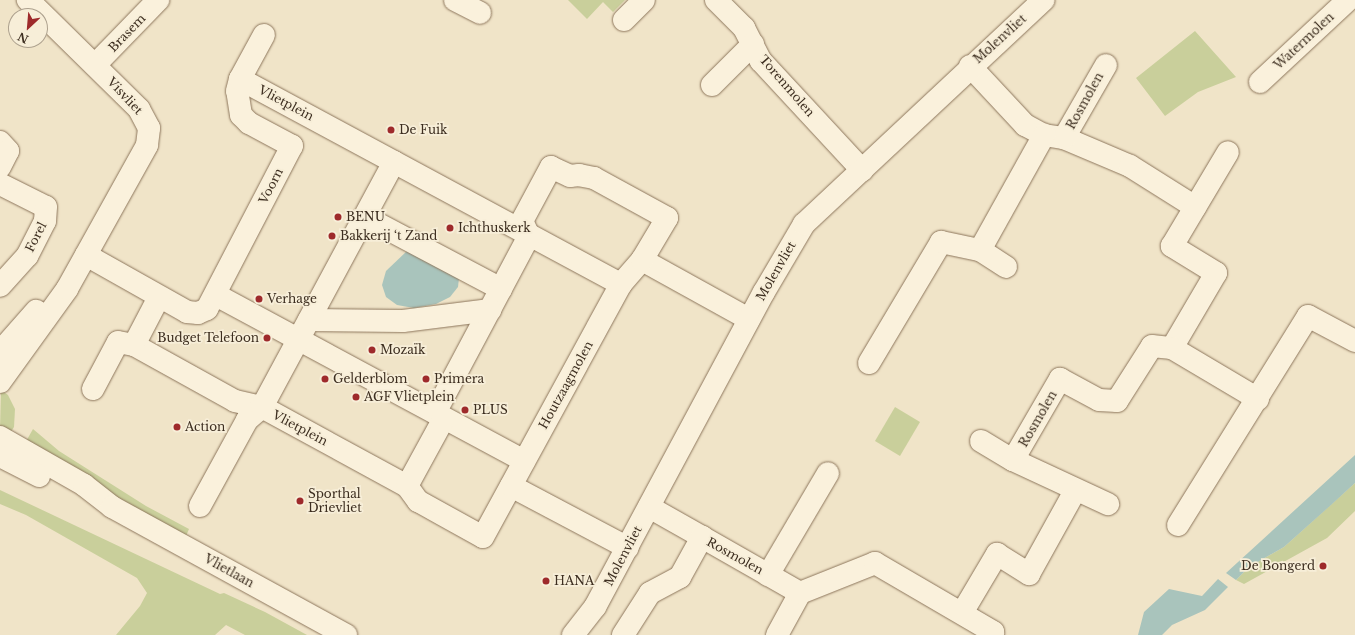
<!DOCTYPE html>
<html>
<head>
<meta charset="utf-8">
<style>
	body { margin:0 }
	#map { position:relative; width:1355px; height:635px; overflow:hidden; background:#f0e4c8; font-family:"Libre Baskerville",serif }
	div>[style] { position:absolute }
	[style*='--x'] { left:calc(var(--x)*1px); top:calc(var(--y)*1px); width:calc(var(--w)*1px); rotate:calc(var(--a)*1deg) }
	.green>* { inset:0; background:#c9cf9b }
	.water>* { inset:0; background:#a9c4bc }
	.roads { filter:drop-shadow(0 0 1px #8d765c) drop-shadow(0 0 1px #8d765c) }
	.minor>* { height:22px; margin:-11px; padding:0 11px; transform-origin:11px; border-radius:11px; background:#faf1dc }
	.dots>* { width:11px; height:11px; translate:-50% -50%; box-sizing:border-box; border:2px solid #f7eed8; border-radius:50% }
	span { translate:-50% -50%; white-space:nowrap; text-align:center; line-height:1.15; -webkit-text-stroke:3.5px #f7eed8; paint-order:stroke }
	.street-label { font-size:12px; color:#3d2e20 }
	.poi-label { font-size:12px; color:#3d2e20 }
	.left { translate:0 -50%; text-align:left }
	.right { translate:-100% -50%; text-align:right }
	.north { position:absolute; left:8px; top:8px; width:40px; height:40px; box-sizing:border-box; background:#f7eed8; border:1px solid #ada18e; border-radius:50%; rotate:206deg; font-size:11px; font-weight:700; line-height:16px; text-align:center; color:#3d2e20 }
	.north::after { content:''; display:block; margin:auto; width:14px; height:18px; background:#9e2a2b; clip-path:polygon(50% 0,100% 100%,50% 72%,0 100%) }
</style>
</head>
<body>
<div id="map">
	<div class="green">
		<i style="clip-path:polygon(568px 0,625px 0,613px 12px,603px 2px,587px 19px)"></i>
		<i style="clip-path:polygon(1195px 31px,1236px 77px,1198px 92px,1165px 116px,1136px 78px)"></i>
		<i style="clip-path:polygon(1px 390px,8px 395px,15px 409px,14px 427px,8px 437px,0 429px)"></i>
		<i style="clip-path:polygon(895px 407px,920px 422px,900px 456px,875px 441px)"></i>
		<i style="clip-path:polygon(33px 429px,59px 451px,146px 506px,189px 529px,186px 536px,24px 445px)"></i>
		<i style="clip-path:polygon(1355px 483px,1355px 511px,1327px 538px,1244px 584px,1236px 580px,1249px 567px,1284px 547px)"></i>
		<i style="clip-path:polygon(0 490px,220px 594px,224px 593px,265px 612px,307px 635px,245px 635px,226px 625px,215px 635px,116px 635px,140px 606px,147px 593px,137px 578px,26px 515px,0 504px)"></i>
	</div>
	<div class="water">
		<i style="clip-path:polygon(408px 250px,459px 278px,458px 287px,450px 297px,436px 304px,414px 308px,397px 305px,386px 297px,382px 285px,386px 271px)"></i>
		<i style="clip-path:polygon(1355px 455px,1355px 483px,1331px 505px,1284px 547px,1249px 567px,1236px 580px,1226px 573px)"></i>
		<i style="clip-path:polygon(1218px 579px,1228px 587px,1205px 610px,1172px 625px,1162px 635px,1138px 635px,1144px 612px,1169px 589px,1202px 596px)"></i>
	</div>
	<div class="roads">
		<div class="minor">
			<i style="--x:455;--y:0;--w:28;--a:27"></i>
			<i style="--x:716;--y:0;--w:40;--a:45"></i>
			<i style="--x:744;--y:28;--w:37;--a:63"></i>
			<i style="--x:761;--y:61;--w:149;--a:47.2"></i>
			<i style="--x:624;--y:20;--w:28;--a:-45"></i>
			<i style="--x:95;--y:65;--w:91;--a:-45.9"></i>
			<i style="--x:970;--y:66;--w:81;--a:47"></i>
			<i style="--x:1025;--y:125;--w:21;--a:28"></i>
			<i style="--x:1044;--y:135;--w:20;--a:9"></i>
			<i style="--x:1064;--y:138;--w:72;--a:23"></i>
			<i style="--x:1130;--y:166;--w:77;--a:32.2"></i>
			<i style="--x:1260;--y:82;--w:120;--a:-43"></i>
			<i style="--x:712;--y:85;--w:58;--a:-45"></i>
			<i style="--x:1064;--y:138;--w:84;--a:-60.1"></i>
			<i style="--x:0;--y:142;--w:12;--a:48"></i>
			<i style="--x:8;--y:151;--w:18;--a:117"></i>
			<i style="--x:394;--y:162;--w:258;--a:28.3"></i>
			<i style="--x:0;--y:184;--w:51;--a:26.6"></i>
			<i style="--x:46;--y:207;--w:14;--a:94"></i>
			<i style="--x:45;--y:221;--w:39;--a:117"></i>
			<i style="--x:27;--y:256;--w:40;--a:132"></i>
			<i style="--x:365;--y:217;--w:154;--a:27.9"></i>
			<i style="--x:980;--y:250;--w:132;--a:-60.9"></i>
			<i style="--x:86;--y:255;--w:116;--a:29.4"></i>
			<i style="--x:187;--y:312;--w:11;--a:5"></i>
			<i style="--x:198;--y:313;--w:10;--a:-24"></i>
			<i style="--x:207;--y:309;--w:184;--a:-62.5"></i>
			<i style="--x:292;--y:146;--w:49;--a:-151.9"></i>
			<i style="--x:249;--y:123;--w:11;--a:-135"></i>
			<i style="--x:241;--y:115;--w:24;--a:-99"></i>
			<i style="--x:237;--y:91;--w:12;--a:-76"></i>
			<i style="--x:240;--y:79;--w:50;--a:-61.4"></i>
			<i style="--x:642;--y:260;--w:122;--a:28.9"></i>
			<i style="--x:216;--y:295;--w:350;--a:28.3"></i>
			<i style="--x:159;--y:297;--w:54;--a:117.5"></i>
			<i style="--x:134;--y:345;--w:115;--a:29"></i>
			<i style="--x:235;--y:401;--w:28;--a:13"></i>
			<i style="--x:262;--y:407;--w:165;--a:28.6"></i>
			<i style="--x:407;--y:486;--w:19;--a:54"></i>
			<i style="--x:418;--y:501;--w:74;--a:29"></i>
			<i style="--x:483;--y:537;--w:288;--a:-61.4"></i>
			<i style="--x:621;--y:284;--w:32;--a:-49"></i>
			<i style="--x:642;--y:260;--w:49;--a:-59.2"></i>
			<i style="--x:667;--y:218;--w:83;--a:-151.3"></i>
			<i style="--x:594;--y:178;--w:15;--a:-169"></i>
			<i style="--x:579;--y:175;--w:9;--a:174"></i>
			<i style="--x:570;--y:176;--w:21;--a:-155"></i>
			<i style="--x:551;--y:167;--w:61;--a:118.2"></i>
			<i style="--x:522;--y:221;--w:17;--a:65"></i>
			<i style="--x:529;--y:236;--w:200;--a:118"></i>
			<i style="--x:309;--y:320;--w:94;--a:0.6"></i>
			<i style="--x:403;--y:321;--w:88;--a:-7.2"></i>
			<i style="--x:1172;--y:348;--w:87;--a:-59.6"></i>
			<i style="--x:1216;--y:273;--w:52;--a:-148.5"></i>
			<i style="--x:1172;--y:246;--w:109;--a:-59.2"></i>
			<i style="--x:0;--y:352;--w:55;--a:-48.7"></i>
			<i style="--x:869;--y:363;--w:141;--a:-59.2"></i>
			<i style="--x:941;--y:242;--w:40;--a:12"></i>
			<i style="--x:980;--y:250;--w:31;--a:33"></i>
			<i style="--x:0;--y:382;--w:115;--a:-54.2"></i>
			<i style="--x:67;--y:289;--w:165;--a:-60.9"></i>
			<i style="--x:147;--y:145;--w:17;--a:-83"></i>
			<i style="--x:149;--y:128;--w:21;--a:-118"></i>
			<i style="--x:139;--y:109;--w:156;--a:-135.5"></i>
			<i style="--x:93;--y:389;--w:53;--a:-62"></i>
			<i style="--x:118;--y:342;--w:16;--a:11"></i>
			<i style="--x:0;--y:437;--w:97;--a:29.7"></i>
			<i style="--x:84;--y:485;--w:36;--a:38"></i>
			<i style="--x:112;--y:507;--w:267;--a:28.7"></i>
			<i style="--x:981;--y:441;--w:37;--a:31"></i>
			<i style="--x:1013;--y:460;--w:105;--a:24.9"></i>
			<i style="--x:0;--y:456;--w:44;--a:27.1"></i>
			<i style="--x:1013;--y:460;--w:94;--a:-59.9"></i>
			<i style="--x:1060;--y:379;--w:44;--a:28.3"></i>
			<i style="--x:1099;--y:400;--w:18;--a:3"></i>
			<i style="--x:1117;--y:401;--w:65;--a:-57.5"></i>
			<i style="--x:1152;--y:346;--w:20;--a:6"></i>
			<i style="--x:1172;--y:348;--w:100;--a:30.7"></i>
			<i style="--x:407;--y:486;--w:77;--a:-61.4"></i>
			<i style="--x:511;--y:486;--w:132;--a:27.9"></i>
			<i style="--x:200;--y:506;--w:98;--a:-61.3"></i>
			<i style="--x:247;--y:420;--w:20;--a:-41"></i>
			<i style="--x:262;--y:407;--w:278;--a:-61.7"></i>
			<i style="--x:394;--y:162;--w:175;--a:-151.7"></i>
			<i style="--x:649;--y:507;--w:61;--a:29.5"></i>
			<i style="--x:1178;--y:525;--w:246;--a:-58.1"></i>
			<i style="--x:1308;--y:316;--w:53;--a:28"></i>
			<i style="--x:768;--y:575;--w:118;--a:-59.5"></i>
			<i style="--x:962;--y:613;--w:69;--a:-59.3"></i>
			<i style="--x:997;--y:554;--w:38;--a:32"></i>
			<i style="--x:1029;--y:574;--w:95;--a:-61"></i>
			<i style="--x:573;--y:635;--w:36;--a:-52"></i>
			<i style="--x:595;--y:607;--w:357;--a:-61.8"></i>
			<i style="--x:764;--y:292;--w:79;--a:-59.5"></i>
			<i style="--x:804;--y:224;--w:328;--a:-43.1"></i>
			<i style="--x:623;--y:635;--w:50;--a:-57.3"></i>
			<i style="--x:650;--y:593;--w:34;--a:-28"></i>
			<i style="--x:680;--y:577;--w:46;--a:-61.2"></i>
			<i style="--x:702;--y:537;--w:113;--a:29.7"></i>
			<i style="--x:777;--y:635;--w:48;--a:-61.3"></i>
			<i style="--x:800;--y:593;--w:81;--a:-21.8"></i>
			<i style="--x:875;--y:563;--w:137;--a:30.3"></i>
			<i style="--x:993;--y:632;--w:4;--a:124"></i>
		</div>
	</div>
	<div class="dots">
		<i style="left:391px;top:130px;background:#9e2a2b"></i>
		<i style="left:338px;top:217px;background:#9e2a2b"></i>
		<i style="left:450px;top:228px;background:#9e2a2b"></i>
		<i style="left:332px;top:236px;background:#9e2a2b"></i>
		<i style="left:259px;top:299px;background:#9e2a2b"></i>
		<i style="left:267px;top:338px;background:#9e2a2b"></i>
		<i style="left:372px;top:350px;background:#9e2a2b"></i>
		<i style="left:325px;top:379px;background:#9e2a2b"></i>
		<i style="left:426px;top:379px;background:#9e2a2b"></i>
		<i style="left:356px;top:397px;background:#9e2a2b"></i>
		<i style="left:465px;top:410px;background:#9e2a2b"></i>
		<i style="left:177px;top:427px;background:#9e2a2b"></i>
		<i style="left:300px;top:501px;background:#9e2a2b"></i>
		<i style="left:1323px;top:566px;background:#9e2a2b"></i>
		<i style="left:546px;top:581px;background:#9e2a2b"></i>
	</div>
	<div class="street-label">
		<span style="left:127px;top:33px;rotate:-46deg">Brasem</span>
		<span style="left:1000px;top:39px;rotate:-42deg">Molenvliet</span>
		<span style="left:1304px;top:41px;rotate:-43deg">Watermolen</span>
		<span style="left:787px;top:86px;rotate:49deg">Torenmolen</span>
		<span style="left:125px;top:96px;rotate:47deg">Visvliet</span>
		<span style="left:1085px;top:101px;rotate:-61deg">Rosmolen</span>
		<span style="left:286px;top:103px;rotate:28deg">Vlietplein</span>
		<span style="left:271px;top:186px;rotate:-63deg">Voorn</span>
		<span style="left:36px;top:237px;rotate:-63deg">Forel</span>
		<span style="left:776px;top:271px;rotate:-60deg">Molenvliet</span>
		<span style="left:566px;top:385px;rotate:-61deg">Houtzaagmolen</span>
		<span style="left:1038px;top:419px;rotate:-60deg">Rosmolen</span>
		<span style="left:300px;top:428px;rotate:28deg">Vlietplein</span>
		<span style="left:623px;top:556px;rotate:-62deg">Molenvliet</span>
		<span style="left:735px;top:556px;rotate:29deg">Rosmolen</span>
		<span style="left:229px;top:571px;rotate:29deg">Vlietlaan</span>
	</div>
	<div class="poi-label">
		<span class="left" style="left:399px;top:130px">De Fuik</span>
		<span class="left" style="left:346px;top:217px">BENU</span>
		<span class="left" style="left:458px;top:228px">Ichthuskerk</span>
		<span class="left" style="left:340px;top:236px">Bakkerij ‘t Zand</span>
		<span class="left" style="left:267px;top:299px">Verhage</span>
		<span class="right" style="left:259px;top:338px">Budget Telefoon</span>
		<span class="left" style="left:380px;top:350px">Mozaïk</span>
		<span class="left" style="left:333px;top:379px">Gelderblom</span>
		<span class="left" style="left:434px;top:379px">Primera</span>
		<span class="left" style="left:364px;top:397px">AGF Vlietplein</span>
		<span class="left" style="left:473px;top:410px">PLUS</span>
		<span class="left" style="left:185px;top:427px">Action</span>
		<span class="left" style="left:308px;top:501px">Sporthal<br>Drievliet</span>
		<span class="right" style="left:1315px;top:566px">De Bongerd</span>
		<span class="left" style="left:554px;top:581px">HANA</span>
	</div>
	<div class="north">N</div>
</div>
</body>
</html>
